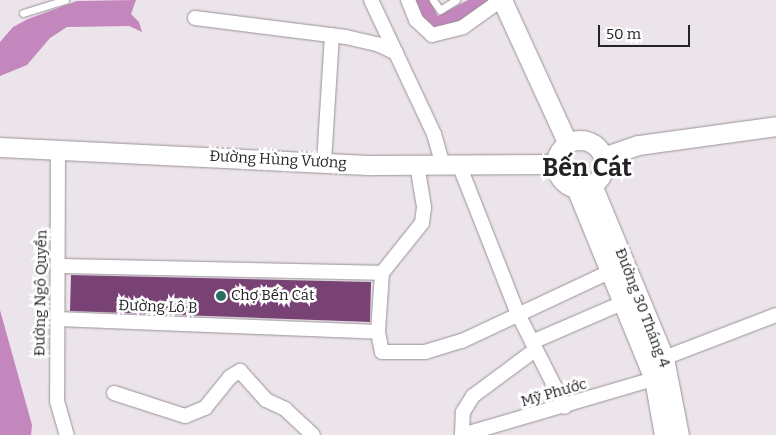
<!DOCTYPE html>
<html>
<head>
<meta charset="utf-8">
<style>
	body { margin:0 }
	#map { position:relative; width:776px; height:435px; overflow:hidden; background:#ece4eb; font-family:Bitter,serif }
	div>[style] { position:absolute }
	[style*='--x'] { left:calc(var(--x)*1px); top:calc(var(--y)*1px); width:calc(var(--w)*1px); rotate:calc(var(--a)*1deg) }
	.water>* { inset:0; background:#c487bd }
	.building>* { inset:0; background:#794275 }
	.roads { filter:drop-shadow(0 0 1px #989197) drop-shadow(0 0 1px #989197) }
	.service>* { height:7px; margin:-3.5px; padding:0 3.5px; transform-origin:3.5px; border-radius:3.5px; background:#fff }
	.minor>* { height:14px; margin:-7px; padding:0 7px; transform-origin:7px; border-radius:7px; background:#fff }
	.secondary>* { height:19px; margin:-9.5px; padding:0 9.5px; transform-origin:9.5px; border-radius:9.5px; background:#fff }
	.secondary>.ring { margin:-9.5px; padding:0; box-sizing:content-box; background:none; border:19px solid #fff; border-radius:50% }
	.dots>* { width:14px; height:14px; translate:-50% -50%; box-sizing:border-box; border:2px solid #fff; border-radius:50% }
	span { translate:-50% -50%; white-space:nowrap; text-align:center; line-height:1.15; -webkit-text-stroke:5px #fff; paint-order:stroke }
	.street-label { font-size:15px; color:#242224 }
	.poi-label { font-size:15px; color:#242224 }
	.left { translate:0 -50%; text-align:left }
	.town-label { font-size:25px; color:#242224; font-weight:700 }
	.scale { position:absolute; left:598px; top:25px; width:92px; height:22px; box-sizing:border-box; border:2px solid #242224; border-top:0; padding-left:6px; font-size:15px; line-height:18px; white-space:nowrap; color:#242224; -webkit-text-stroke:4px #fff; paint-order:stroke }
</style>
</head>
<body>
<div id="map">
	<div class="water">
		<i style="clip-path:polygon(136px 0,131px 14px,139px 22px,142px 32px,129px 26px,67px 27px,50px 38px,27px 65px,0 76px,0 42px,13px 27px,28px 19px,77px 1px)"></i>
		<i style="clip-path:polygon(412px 0,429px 0,438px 16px,468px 0,492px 0,455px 26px,435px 30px,427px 25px)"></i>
		<i style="clip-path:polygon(0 310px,32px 425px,31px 435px,0 435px)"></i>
	</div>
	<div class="building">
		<i style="clip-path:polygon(71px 275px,371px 282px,370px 322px,70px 311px)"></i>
	</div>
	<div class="roads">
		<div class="service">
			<i style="--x:433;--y:0;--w:12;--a:55"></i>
			<i style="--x:440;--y:10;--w:19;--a:-32"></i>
			<i style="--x:23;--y:13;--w:44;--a:-17.2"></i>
		</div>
		<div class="minor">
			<i style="--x:371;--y:0;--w:148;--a:64.8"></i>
			<i style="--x:434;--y:134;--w:33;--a:74"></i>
			<i style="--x:408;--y:0;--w:22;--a:68"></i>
			<i style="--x:416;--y:20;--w:22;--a:43"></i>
			<i style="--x:432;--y:35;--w:32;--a:-14"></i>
			<i style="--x:463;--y:27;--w:47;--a:-35.4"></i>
			<i style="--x:195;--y:18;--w:152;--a:7.2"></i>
			<i style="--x:346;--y:37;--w:32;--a:13"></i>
			<i style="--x:377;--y:44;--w:21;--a:25"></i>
			<i style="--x:58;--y:149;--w:252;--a:90.2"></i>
			<i style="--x:57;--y:401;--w:35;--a:74"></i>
			<i style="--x:324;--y:162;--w:127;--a:-86.4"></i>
			<i style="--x:417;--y:165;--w:43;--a:80.5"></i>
			<i style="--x:424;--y:207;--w:16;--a:97"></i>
			<i style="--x:422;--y:223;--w:64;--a:128.7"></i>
			<i style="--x:382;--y:273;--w:59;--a:93.9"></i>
			<i style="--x:378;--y:332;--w:20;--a:79"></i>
			<i style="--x:382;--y:352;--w:43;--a:0"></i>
			<i style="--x:425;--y:352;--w:39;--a:-17"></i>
			<i style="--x:462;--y:341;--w:162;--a:-25.1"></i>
			<i style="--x:460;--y:167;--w:158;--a:68.5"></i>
			<i style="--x:518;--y:314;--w:104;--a:63.2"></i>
			<i style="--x:58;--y:266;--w:324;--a:1.2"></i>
			<i style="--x:58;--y:319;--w:320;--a:2.3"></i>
			<i style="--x:532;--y:342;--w:98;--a:-23.4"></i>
			<i style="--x:664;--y:358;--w:120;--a:-21"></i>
			<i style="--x:114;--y:393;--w:75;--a:17.9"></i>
			<i style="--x:185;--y:416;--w:22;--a:-22"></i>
			<i style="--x:205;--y:408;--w:40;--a:-51"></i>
			<i style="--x:230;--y:377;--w:12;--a:-31"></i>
			<i style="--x:240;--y:371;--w:39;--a:48"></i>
			<i style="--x:266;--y:400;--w:21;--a:25"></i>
			<i style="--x:285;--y:409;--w:38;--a:43"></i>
			<i style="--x:462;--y:435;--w:200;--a:-16.3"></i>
			<i style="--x:462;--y:435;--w:23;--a:-88"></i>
			<i style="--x:463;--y:412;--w:19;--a:-58"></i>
			<i style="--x:473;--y:396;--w:77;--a:-36.6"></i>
		</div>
		<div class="secondary">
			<i style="--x:502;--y:0;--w:158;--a:65.4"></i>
			<i class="ring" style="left:556px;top:140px;width:29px;height:29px"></i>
			<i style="--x:0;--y:147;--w:373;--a:2.8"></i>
			<i style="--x:373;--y:165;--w:183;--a:-0.3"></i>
			<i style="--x:603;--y:157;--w:37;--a:-19"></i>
			<i style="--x:638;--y:145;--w:139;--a:-7.8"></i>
			<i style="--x:592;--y:185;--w:187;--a:67.4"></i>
			<i style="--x:664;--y:358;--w:78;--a:79"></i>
			<i style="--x:576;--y:188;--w:206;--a:67.8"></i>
			<i style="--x:654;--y:379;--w:57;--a:79.9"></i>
		</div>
	</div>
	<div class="dots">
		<i style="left:221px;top:296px;background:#286e62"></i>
	</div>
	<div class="street-label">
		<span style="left:278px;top:160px;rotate:3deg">Đường Hùng Vương</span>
		<span style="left:41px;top:293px;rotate:-89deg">Đường Ngô Quyền</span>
		<span style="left:158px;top:307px;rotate:2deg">Đường Lô B</span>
		<span style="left:642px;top:308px;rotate:69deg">Đường 30 Tháng 4</span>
		<span style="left:554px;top:393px;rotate:-16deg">Mỹ Phước</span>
	</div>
	<div class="poi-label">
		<span class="left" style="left:231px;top:296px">Chợ Bến Cát</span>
	</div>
	<div class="town-label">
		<span style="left:587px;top:168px">Bến Cát</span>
	</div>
	<div class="scale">50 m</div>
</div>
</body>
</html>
